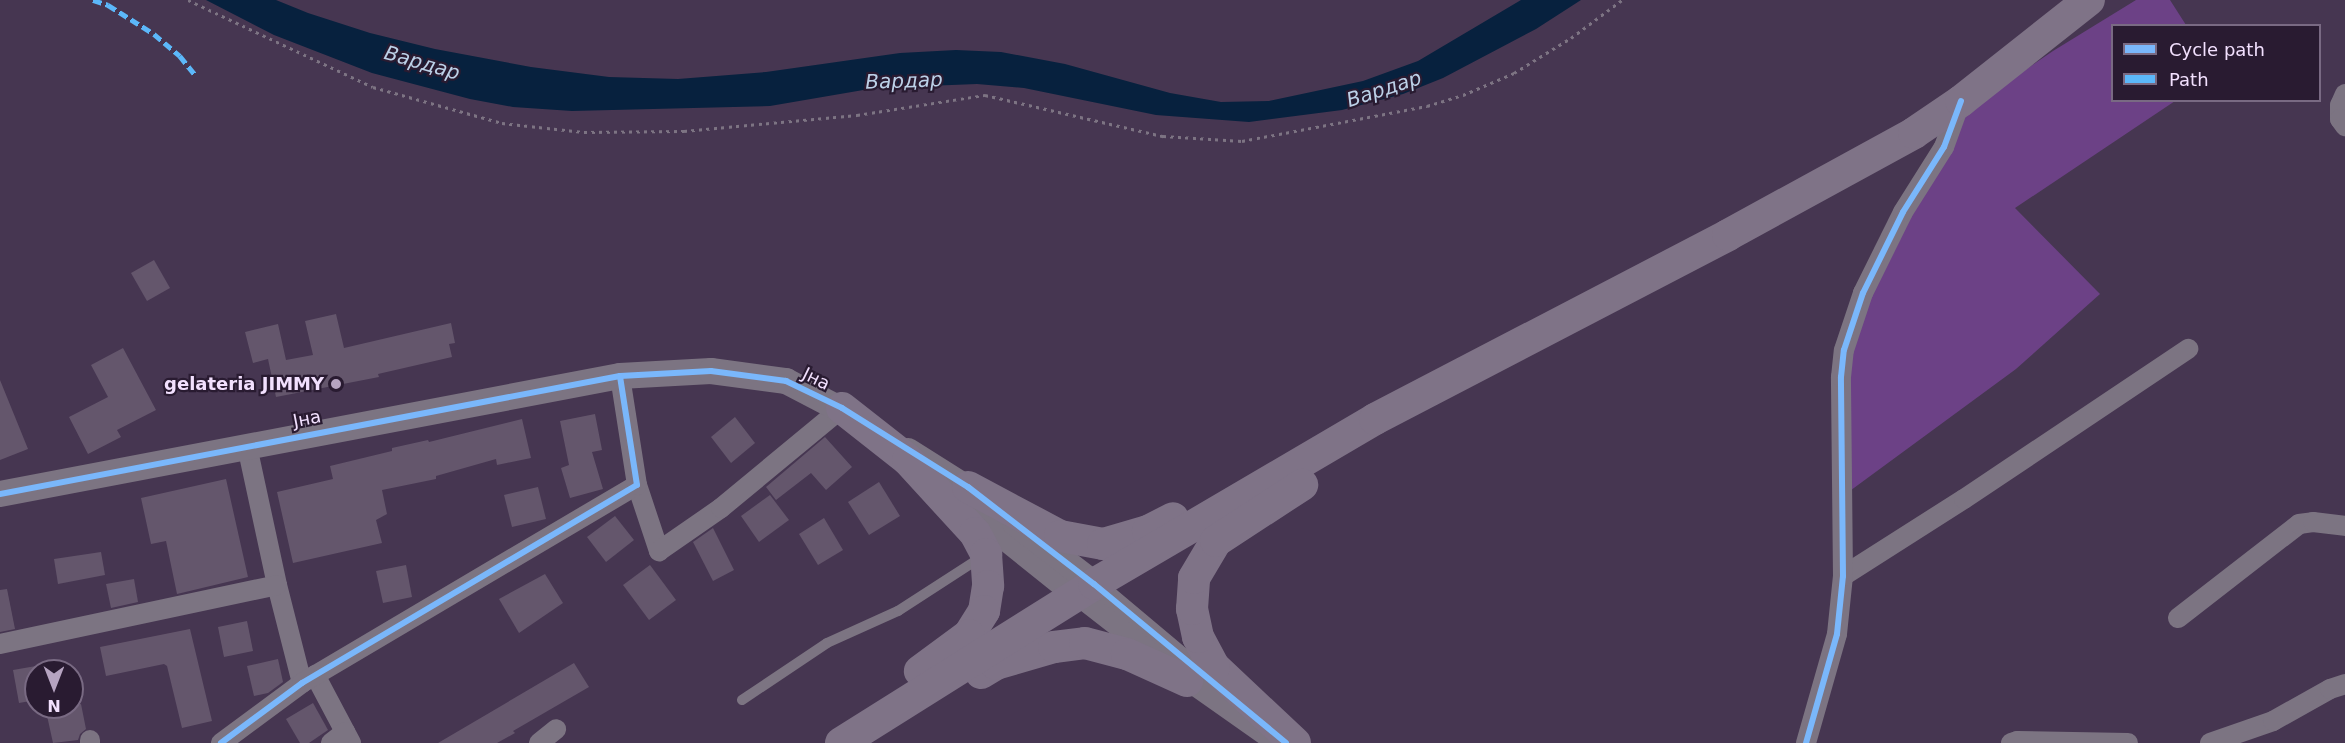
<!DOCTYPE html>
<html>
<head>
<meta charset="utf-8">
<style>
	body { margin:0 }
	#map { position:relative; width:2345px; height:743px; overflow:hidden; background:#463651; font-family:"DejaVu Sans",sans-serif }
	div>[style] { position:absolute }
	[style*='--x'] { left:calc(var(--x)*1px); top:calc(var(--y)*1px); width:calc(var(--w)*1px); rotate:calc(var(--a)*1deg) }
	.green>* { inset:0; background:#6c4186 }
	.water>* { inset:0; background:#07213e }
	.building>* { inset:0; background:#64566c }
	.path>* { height:3px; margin-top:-1.5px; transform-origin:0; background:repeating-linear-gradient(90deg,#7d7483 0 3px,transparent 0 7.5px) }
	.service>* { height:10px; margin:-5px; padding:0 5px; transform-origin:5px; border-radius:5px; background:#7c7482 }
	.minor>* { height:20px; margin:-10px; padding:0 10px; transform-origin:10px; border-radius:10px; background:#7c7482 }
	.tertiary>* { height:26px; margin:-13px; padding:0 13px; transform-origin:13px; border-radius:13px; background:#7c7482 }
	.primary>* { height:32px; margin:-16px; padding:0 16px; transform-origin:16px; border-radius:16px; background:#7f7387 }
	.quiet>* { height:4.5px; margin-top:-2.25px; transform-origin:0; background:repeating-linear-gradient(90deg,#5cb8fa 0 9px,transparent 0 13.5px) }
	.cycleway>* { height:6px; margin:-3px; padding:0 3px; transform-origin:3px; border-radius:3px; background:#7ab7fb }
	.dots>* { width:16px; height:16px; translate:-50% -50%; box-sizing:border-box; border:3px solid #291b31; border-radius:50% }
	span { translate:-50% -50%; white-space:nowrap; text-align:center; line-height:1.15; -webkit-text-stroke:4.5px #291b31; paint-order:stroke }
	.street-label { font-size:18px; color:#f2e0fe }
	.poi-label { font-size:18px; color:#f2e0fe; font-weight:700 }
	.right { translate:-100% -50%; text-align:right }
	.water-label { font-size:20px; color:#bcd1e8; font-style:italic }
	.legend { position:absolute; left:2111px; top:24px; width:210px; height:78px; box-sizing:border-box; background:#291b31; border:2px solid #796a83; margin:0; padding:8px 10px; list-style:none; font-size:18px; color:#f2e0fe }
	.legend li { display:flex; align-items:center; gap:12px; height:30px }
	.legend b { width:30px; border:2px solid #796a83 }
	.north { position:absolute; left:24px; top:659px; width:60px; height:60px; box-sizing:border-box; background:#291b31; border:2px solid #796a83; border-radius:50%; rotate:180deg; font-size:16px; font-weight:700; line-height:24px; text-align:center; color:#f2e0fe }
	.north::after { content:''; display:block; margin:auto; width:21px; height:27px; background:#b6a4c1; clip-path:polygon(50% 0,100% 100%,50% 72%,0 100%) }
</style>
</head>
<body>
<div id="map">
	<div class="green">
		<i style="clip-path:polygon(2136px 0,2170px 0,2186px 25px,2112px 26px,2112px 100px,2175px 101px,2015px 208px,2100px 294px,2016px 369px,1843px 496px,1844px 350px,1944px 147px,1974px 105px,2053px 51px)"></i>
	</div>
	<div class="water">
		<i style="clip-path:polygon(206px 0,276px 0,308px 13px,370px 33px,435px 49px,531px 67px,609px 77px,678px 79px,766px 72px,900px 53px,956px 50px,1001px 52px,1065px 64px,1170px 93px,1221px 102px,1269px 101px,1363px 81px,1418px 61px,1521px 0,1581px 0,1536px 29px,1443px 78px,1403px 94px,1342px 110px,1249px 122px,1156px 115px,1024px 88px,977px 84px,875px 88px,770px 106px,572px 111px,513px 107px,470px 99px,372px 73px,274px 35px)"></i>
	</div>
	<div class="building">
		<i style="clip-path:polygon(154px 260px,170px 288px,147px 301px,131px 273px)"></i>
		<i style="clip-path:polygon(336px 314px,344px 348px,451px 323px,455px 343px,449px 344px,452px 357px,378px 374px,379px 377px,276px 397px,268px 359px,253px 363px,245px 332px,278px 324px,286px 360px,313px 355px,305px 321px)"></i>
		<i style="clip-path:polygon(123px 348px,156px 410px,117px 430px,121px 437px,88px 454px,69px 417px,108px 397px,91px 365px)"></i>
		<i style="clip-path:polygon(0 380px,28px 449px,0 460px)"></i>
		<i style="clip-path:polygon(595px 414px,602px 450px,592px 452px,603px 489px,570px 498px,561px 468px,569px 465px,560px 421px)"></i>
		<i style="clip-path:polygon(735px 417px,755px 443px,731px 463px,711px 437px)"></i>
		<i style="clip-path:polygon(522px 419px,531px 458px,497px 465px,496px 459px,436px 476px,436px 479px,382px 490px,387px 514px,376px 520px,382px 543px,293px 563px,277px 492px,333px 479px,330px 466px,392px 451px,392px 448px,428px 440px,429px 442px)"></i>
		<i style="clip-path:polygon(825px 437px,852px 467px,826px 490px,811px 473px,776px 500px,766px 487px)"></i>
		<i style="clip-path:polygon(226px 479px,248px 577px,177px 594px,166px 541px,151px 544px,141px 498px)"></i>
		<i style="clip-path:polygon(879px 482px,900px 516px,869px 535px,848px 502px)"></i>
		<i style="clip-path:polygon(538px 487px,546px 519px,512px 527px,504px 495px)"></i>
		<i style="clip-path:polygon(770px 495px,789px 520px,759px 542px,741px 516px)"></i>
		<i style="clip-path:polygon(615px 516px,634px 540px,606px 562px,587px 537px)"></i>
		<i style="clip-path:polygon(824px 518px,843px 550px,818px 565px,799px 534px)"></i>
		<i style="clip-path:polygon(713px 528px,734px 570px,713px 581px,693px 542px)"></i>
		<i style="clip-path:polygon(101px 552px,105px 575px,58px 584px,54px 559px)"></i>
		<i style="clip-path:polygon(406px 565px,412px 597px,383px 603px,376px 571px)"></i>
		<i style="clip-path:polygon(650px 565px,676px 600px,649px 620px,623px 585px)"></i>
		<i style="clip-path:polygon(545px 574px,563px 603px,519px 633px,499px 599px)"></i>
		<i style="clip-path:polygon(134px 579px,138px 602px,111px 608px,106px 584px)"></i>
		<i style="clip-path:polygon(7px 589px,15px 629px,0 632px,0 590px)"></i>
		<i style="clip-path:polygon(247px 621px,253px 651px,224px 657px,218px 627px)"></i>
		<i style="clip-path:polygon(190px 629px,212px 721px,182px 728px,167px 666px,164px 664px,106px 676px,100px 647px)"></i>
		<i style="clip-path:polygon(278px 659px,283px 682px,268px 693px,254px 696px,247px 666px)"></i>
		<i style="clip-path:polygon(574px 663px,589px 687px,513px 731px,515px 733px,497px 743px,438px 743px)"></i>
		<i style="clip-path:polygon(36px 666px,36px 700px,19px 703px,13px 670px)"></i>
		<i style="clip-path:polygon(313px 703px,328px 730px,309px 743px,300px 743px,286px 719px)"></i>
		<i style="clip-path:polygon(81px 704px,86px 729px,80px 734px,78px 740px,53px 743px,46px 711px)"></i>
	</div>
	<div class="path">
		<i style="--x:188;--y:0;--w:204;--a:25.2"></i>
		<i style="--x:373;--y:87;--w:134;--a:15.6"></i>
		<i style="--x:502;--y:123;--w:82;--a:6.3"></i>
		<i style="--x:584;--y:132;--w:100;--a:-0.6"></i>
		<i style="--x:684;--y:131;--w:174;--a:-5.3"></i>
		<i style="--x:857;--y:115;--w:130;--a:-8.9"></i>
		<i style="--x:985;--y:95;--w:183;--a:13"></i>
		<i style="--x:1163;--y:136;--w:79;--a:3.6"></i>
		<i style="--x:1242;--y:141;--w:188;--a:-10.7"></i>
		<i style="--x:1427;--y:106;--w:38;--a:-17"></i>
		<i style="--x:1463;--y:95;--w:56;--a:-23.3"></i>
		<i style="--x:1514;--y:73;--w:67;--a:-31.6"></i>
		<i style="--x:1571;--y:38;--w:64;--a:-36.7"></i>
	</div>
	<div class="service">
		<i style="--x:742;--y:700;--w:102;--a:-33.8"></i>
		<i style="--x:827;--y:643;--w:78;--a:-24.3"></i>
		<i style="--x:898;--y:611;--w:101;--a:-32.9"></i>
	</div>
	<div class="minor">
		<i style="--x:2345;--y:94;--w:12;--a:114"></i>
		<i style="--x:2340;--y:105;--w:14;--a:90"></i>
		<i style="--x:2340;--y:119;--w:9;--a:54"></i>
		<i style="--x:247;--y:446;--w:142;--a:77.8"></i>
		<i style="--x:277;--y:585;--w:101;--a:75.7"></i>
		<i style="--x:637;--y:485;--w:70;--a:71.6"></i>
		<i style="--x:659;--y:551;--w:75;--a:-34.7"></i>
		<i style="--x:721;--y:508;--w:157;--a:-39.6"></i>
		<i style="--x:1843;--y:576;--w:143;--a:-32.5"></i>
		<i style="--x:1964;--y:499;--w:270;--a:-33.8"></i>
		<i style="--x:1094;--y:584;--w:154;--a:40"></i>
		<i style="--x:1077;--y:595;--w:99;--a:38"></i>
		<i style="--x:2178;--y:618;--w:153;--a:-37.8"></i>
		<i style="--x:2299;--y:524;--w:14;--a:-8"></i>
		<i style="--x:2313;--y:522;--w:32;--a:7"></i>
		<i style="--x:0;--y:644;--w:283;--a:-12"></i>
		<i style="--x:315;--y:675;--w:77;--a:62.1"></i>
		<i style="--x:1188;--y:681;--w:108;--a:35.2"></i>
		<i style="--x:90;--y:740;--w:3;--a:90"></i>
		<i style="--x:221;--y:743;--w:101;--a:-36.5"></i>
		<i style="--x:302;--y:683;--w:389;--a:-30.6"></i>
		<i style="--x:637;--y:485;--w:110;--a:-98.9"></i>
		<i style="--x:331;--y:743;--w:18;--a:-38"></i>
		<i style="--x:539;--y:743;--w:22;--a:-39"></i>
		<i style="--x:1806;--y:743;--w:113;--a:-74.1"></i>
		<i style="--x:1837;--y:634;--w:58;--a:-84.1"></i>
		<i style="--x:1843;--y:576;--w:199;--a:-90.6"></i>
		<i style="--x:1841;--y:377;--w:27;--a:-84"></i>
		<i style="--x:1844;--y:350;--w:60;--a:-71.6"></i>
		<i style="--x:1863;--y:293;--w:90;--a:-63.7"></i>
		<i style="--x:1903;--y:212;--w:77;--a:-57.8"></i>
		<i style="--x:1944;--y:147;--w:47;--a:-70"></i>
		<i style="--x:2011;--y:743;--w:6;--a:-18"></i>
		<i style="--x:2017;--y:741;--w:111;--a:1"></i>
		<i style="--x:2210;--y:743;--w:67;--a:-19.2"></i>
		<i style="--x:2273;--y:721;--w:65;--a:-29.3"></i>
		<i style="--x:2330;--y:689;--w:16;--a:-18"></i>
	</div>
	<div class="tertiary">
		<i style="--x:908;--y:451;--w:90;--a:32.3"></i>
		<i style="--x:0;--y:494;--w:631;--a:-10.78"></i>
		<i style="--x:620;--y:376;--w:91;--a:-3.1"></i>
		<i style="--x:711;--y:371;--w:76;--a:7.6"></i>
		<i style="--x:786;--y:381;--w:80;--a:27.5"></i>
		<i style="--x:960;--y:501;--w:150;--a:38.8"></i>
		<i style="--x:1015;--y:523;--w:100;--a:37.7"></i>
	</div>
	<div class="primary">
		<i style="--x:842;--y:408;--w:84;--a:38.2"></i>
		<i style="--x:908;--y:460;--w:99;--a:47.5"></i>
		<i style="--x:975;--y:533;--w:24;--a:62"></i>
		<i style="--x:986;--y:554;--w:32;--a:86"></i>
		<i style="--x:988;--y:586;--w:25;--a:99"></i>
		<i style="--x:984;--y:611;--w:28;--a:122"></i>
		<i style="--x:969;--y:635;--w:61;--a:143.7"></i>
		<i style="--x:968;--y:487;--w:104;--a:28"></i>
		<i style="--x:1060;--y:536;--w:44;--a:10.5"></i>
		<i style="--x:1103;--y:544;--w:47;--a:-16.1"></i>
		<i style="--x:1148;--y:531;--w:28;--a:-27"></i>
		<i style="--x:981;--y:673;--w:17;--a:-31"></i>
		<i style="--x:996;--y:664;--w:60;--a:-16.3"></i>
		<i style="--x:1054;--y:647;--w:31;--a:-7"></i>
		<i style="--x:1085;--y:643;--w:43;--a:14.7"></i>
		<i style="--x:1127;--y:654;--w:66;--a:24.2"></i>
		<i style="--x:841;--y:743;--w:299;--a:-32.1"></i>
		<i style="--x:1094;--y:584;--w:326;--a:-30.4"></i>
		<i style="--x:1375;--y:419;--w:398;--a:-27.5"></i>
		<i style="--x:1728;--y:235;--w:212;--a:-28.7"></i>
		<i style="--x:1914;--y:133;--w:57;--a:-34.2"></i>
		<i style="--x:1961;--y:101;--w:163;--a:-38.3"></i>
		<i style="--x:1295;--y:743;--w:111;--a:-136.8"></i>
		<i style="--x:1214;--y:667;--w:34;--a:-118"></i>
		<i style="--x:1198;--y:637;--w:29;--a:-102"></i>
		<i style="--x:1192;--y:609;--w:31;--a:-86"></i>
		<i style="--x:1194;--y:578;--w:43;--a:-59.3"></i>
		<i style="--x:1216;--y:541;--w:103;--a:-33.1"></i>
	</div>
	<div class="quiet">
		<i style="--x:93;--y:0;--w:16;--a:18"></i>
		<i style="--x:108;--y:5;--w:54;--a:32.2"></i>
		<i style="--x:154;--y:34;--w:34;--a:40"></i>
		<i style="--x:180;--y:56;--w:26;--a:51"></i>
	</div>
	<div class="cycleway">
		<i style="--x:0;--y:494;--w:631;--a:-10.78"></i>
		<i style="--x:620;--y:376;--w:91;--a:-3.1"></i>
		<i style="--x:711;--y:371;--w:76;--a:7.6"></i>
		<i style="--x:786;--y:381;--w:62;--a:25.7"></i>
		<i style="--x:842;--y:408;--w:149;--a:32.1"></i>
		<i style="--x:968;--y:487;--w:159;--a:37.6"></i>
		<i style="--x:1094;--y:584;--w:249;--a:39.6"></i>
		<i style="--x:221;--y:743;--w:101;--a:-36.5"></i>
		<i style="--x:302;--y:683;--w:389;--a:-30.6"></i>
		<i style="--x:637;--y:485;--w:110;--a:-98.9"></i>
		<i style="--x:1806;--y:743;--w:113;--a:-74.1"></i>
		<i style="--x:1837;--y:634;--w:58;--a:-84.1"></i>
		<i style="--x:1843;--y:576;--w:199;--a:-90.6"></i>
		<i style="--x:1841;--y:377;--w:27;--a:-84"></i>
		<i style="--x:1844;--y:350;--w:60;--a:-71.6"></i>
		<i style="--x:1863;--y:293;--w:90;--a:-63.7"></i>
		<i style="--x:1903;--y:212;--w:77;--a:-57.8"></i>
		<i style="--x:1944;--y:147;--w:49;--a:-69.7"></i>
	</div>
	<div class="dots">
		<i style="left:336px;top:384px;background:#b6a4c1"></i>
	</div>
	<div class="street-label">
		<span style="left:816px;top:379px;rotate:26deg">Јна</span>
		<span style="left:307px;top:419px;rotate:-11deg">Јна</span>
	</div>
	<div class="poi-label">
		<span class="right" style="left:324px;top:384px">gelateria JIMMY</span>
	</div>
	<div class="water-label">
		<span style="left:422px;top:63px;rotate:16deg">Вардар</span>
		<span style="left:904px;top:81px;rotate:-2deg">Вардар</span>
		<span style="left:1384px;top:89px;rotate:-18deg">Вардар</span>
	</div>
	<ul class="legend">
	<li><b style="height:8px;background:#7ab7fb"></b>Cycle path</li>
	<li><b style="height:8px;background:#5cb8fa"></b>Path</li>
	</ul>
	<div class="north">N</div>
</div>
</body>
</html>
